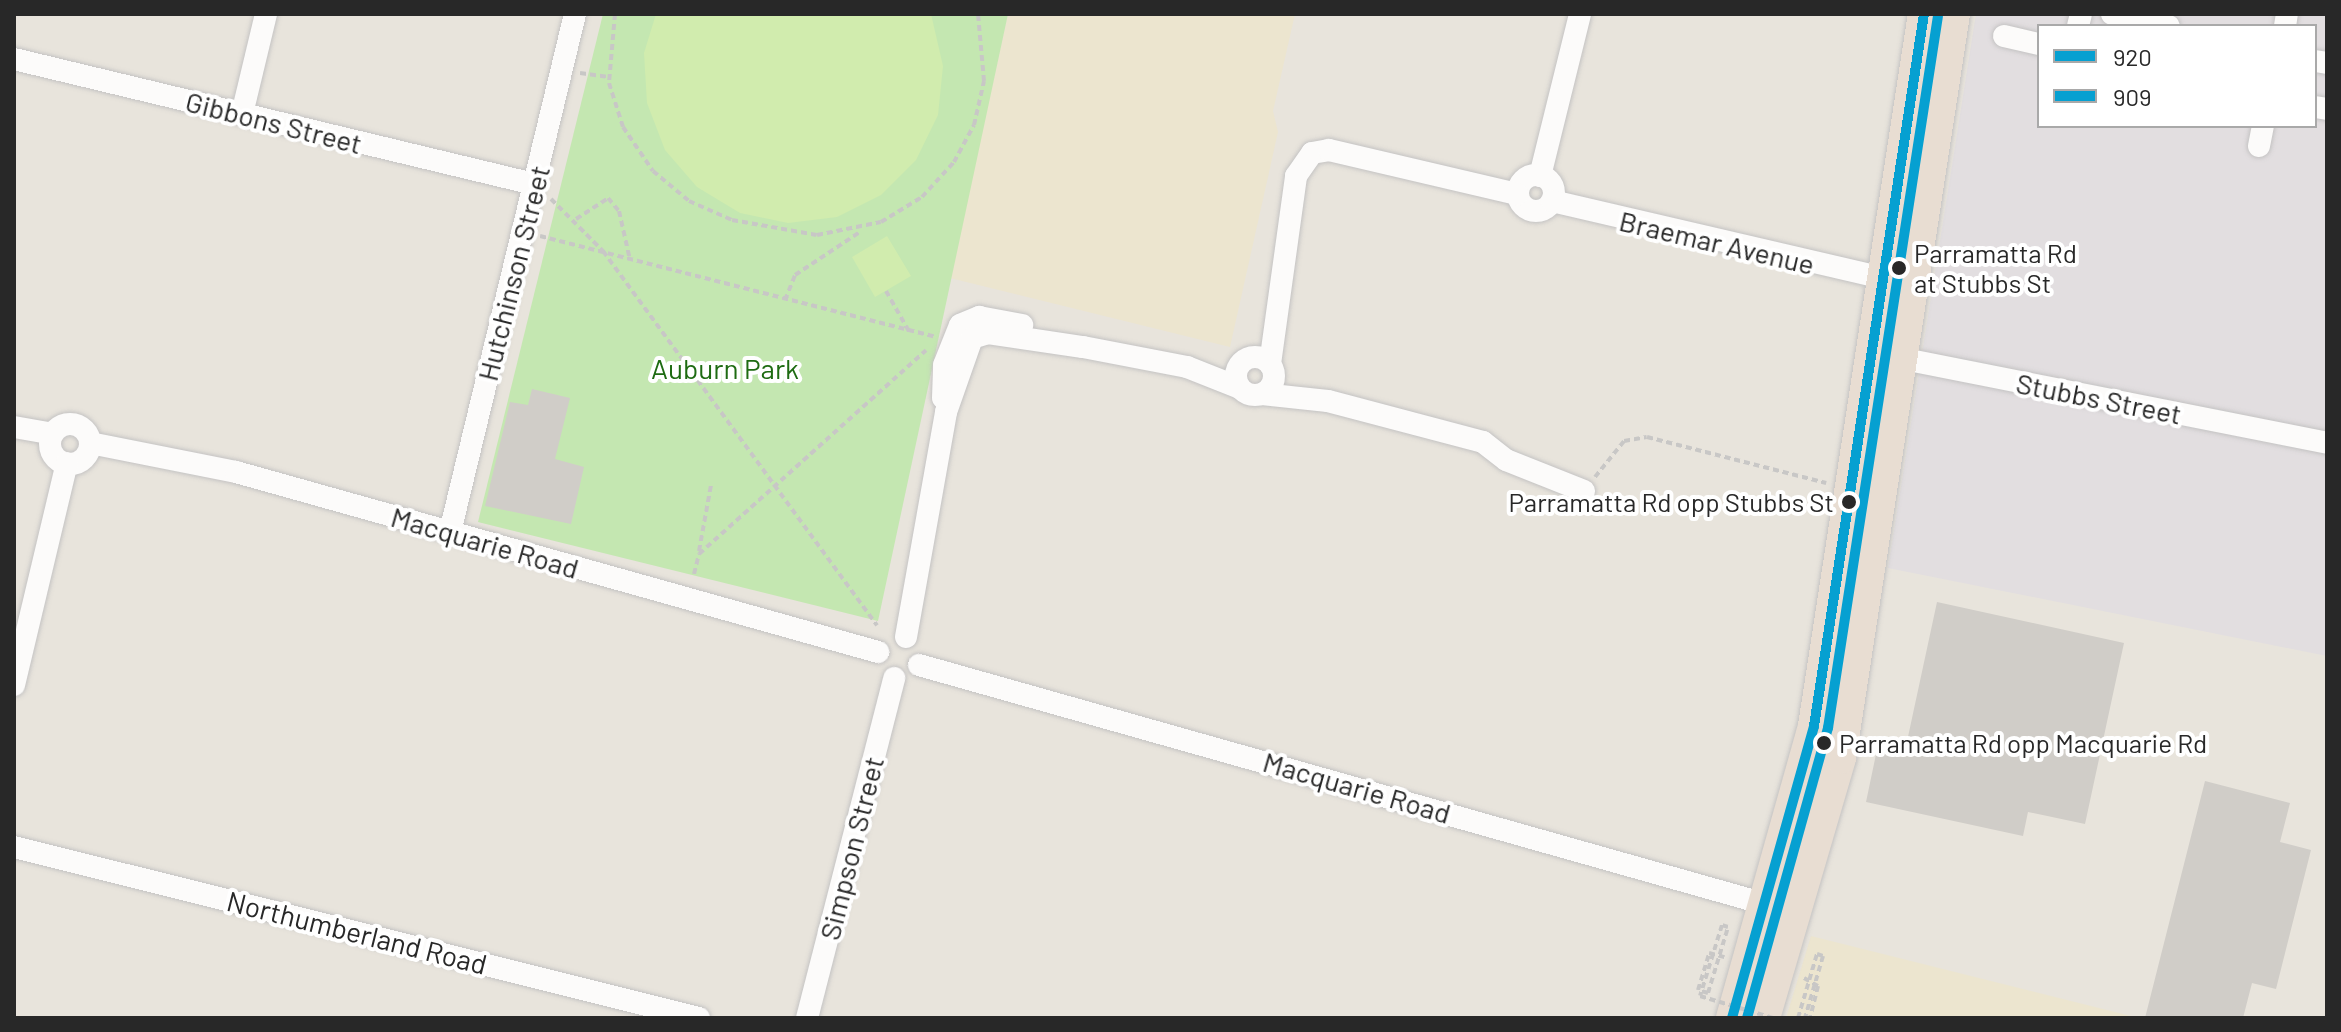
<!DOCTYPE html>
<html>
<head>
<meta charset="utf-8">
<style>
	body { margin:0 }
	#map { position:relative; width:2341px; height:1032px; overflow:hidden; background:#e8e4dc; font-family:Barlow,sans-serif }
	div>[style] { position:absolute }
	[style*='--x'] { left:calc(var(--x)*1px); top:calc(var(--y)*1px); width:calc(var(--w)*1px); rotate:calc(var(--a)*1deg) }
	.industrial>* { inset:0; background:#e2dee0 }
	.education>* { inset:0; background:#ece5cf }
	.green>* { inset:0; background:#c4e7b1 }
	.pitch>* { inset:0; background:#d1ecae }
	.building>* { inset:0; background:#d0cdc8 }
	.path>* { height:4px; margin-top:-2px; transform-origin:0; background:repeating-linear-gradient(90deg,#c8c7c6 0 6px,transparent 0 10px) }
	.roads { filter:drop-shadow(0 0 2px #c4c3c3) drop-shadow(0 0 2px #c4c3c3) }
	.minor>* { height:22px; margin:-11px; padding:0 11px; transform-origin:11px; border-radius:11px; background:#fcfbfa }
	.minor>.ring { margin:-11px; padding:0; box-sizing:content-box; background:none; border:22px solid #fcfbfa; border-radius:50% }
	.highway>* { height:32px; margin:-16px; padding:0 16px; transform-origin:16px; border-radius:16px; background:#e8ddd2 }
	.path-bridge>* { height:4px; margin-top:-2px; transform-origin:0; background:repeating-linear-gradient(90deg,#c8c7c6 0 6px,transparent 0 10px) }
	.bus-1>* { height:10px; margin:-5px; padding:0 5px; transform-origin:5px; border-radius:5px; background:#06a0d1 }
	.bus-2>* { height:10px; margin:-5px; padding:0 5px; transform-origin:5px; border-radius:5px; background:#06a0d1 }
	.dots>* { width:22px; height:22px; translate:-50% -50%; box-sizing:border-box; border:4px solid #fff; border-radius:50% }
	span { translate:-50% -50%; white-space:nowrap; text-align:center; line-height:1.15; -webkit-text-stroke:8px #fff; paint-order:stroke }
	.bus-label { font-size:26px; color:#282828 }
	.left { translate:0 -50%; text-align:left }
	.right { translate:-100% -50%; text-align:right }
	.street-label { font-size:28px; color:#282828 }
	.park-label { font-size:28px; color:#1e6b12 }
	.frame { position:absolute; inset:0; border:16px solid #282828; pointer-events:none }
	.legend { position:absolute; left:2037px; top:24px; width:280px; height:104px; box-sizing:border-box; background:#fff; border:2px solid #a9a9a9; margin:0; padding:10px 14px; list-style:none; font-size:24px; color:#282828 }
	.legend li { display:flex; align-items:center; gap:16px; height:40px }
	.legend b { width:40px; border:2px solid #a9a9a9 }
</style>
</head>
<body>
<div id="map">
	<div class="industrial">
		<i style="clip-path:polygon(evenodd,1976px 14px,2327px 14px,2327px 656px,1888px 568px,1976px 14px,2039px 26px,2315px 26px,2315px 126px,2039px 126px,2039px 26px)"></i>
	</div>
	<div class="education">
		<i style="clip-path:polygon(1008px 14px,1295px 14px,1273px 111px,1278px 132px,1230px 347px,950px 278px)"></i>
		<i style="clip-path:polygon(1811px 936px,2139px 1018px,1786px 1018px)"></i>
	</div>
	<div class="green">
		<i style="clip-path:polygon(603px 14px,1008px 14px,878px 621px,478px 522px)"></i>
	</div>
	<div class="pitch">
		<i style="clip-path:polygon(656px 14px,931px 14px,943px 66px,938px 115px,916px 160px,881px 195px,837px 217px,788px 223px,740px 213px,697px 187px,665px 150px,647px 103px,644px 53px)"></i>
		<i style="clip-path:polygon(887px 236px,911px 276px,875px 297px,852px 257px)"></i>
	</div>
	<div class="building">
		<i style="clip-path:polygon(532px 389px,570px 398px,555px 459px,584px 467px,571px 524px,485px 506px,510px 402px,528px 405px)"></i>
		<i style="clip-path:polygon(1937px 602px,2124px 643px,2085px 824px,2028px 812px,2023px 836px,1866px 802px,1879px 740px,1906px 746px)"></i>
		<i style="clip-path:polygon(2205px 781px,2290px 803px,2280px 842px,2311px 850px,2276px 989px,2252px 983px,2243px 1018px,2145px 1018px)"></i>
	</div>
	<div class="path">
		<i style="--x:615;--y:14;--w:69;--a:95"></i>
		<i style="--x:609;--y:83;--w:46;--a:72.3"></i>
		<i style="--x:623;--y:127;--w:53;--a:55.7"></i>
		<i style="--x:653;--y:171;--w:47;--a:39.8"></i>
		<i style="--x:689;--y:201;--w:47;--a:23.8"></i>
		<i style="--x:732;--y:220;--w:86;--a:10"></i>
		<i style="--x:817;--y:235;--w:65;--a:-11.5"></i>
		<i style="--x:881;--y:222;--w:48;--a:-31.4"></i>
		<i style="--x:922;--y:197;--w:47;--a:-47.6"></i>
		<i style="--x:954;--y:162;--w:42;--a:-61.6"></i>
		<i style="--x:974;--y:125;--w:45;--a:-77.2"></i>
		<i style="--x:984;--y:81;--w:67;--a:-95.1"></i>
		<i style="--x:580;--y:73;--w:29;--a:8"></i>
		<i style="--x:551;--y:199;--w:74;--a:45"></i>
		<i style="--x:603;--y:251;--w:464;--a:53.8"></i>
		<i style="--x:576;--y:219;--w:38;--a:-33"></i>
		<i style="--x:608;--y:198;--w:17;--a:50"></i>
		<i style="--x:619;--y:211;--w:50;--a:77.3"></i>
		<i style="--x:540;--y:236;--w:408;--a:14.3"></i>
		<i style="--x:886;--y:291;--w:48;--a:60.3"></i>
		<i style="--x:785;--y:300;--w:27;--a:-68"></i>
		<i style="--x:795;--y:275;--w:78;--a:-33.5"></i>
		<i style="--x:1595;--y:477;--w:46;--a:-51.1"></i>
		<i style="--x:1624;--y:441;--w:23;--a:-10"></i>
		<i style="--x:1647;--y:437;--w:185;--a:14.4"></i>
		<i style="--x:699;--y:551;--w:67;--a:-79.7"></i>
		<i style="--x:694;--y:574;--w:21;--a:-76"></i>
		<i style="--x:699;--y:554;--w:305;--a:-41.9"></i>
		<i style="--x:1804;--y:978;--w:16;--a:30"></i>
		<i style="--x:1818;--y:986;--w:33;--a:104"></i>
		<i style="--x:1708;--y:993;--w:10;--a:-163"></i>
		<i style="--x:1698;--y:990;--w:39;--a:-73"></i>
		<i style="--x:1709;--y:953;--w:16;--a:15"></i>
	</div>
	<div class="roads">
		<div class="minor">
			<i style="--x:2112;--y:14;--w:58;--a:11.9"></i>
			<i style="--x:2078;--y:26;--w:12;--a:-76"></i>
			<i style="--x:2285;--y:26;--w:12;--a:-81"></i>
			<i style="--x:2004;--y:36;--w:36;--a:13"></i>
			<i style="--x:14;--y:59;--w:535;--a:13.52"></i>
			<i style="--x:2315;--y:61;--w:12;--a:9"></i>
			<i style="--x:2315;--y:107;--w:12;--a:9"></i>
			<i style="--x:242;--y:114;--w:103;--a:-76.5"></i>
			<i style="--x:2259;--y:146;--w:20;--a:-79"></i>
			<i class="ring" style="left:1518px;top:175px;width:14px;height:14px"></i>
			<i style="--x:1540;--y:176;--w:167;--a:-76.1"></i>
			<i style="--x:1552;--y:201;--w:339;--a:13.1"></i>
			<i style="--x:1889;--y:356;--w:447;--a:11.2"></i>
			<i class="ring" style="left:1236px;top:357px;width:16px;height:16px"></i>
			<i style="--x:1270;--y:364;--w:190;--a:-82.1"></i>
			<i style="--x:1296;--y:176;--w:28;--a:-55"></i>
			<i style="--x:1312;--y:153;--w:17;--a:-10"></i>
			<i style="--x:1329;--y:150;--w:193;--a:13.2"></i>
			<i style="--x:1262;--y:394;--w:66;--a:6.1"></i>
			<i style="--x:1328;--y:401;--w:160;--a:14.8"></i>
			<i style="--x:1483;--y:442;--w:29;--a:38"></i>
			<i style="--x:1506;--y:460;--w:84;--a:21.7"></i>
			<i style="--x:943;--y:398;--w:33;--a:-88"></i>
			<i style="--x:944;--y:365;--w:43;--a:-68.2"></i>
			<i style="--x:960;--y:325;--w:21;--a:-23"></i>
			<i style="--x:979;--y:317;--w:44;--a:10.5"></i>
			<i class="ring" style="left:50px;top:424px;width:18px;height:18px"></i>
			<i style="--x:14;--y:427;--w:39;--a:10"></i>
			<i style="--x:90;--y:443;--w:149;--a:11.2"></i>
			<i style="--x:236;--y:472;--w:667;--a:15.66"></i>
			<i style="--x:450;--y:532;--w:533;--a:-76.43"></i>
			<i style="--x:906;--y:637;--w:229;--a:-79.9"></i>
			<i style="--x:946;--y:412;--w:78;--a:-70.6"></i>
			<i style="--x:972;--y:338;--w:17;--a:-17"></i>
			<i style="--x:988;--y:333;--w:96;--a:8.4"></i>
			<i style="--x:1083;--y:347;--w:106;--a:10.9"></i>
			<i style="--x:1187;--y:367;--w:57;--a:21.6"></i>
			<i style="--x:919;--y:665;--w:891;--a:15.77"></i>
			<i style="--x:14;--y:685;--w:228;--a:-76.6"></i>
			<i style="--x:14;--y:847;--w:706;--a:14.02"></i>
			<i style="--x:807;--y:1018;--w:351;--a:-75.6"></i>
		</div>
		<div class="highway">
			<i style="--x:1732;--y:1018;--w:303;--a:-74.3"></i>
			<i style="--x:1814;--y:726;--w:720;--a:-81.22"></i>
			<i style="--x:1764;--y:1018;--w:271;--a:-73.7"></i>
			<i style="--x:1840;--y:758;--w:753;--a:-81.29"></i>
		</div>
	</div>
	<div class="path-bridge">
		<i style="--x:1708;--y:993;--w:69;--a:-73.1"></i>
		<i style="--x:1728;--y:927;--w:6;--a:-162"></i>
		<i style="--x:1722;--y:925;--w:74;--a:107.2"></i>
		<i style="--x:1700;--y:996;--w:76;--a:16.8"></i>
		<i style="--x:1798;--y:1018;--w:67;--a:-73.5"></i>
		<i style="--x:1817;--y:954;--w:6;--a:18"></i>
		<i style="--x:1823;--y:956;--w:65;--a:106.2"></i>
	</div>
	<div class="bus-1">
		<i style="--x:1732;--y:1018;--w:303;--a:-74.3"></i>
		<i style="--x:1814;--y:726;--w:720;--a:-81.22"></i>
	</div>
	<div class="bus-2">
		<i style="--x:1747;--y:1018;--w:301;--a:-74.4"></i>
		<i style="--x:1828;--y:728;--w:720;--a:-81.22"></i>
	</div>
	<div class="dots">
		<i style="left:1899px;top:268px;background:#282828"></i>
		<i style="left:1849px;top:502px;background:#282828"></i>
		<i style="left:1824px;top:743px;background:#282828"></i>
	</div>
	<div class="bus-label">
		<span class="left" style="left:1914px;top:268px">Parramatta Rd<br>at Stubbs St</span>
		<span class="right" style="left:1834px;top:502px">Parramatta Rd opp Stubbs St</span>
		<span class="left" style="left:1839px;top:743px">Parramatta Rd opp Macquarie Rd</span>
	</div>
	<div class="street-label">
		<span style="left:274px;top:122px;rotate:14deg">Gibbons Street</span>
		<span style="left:1717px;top:242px;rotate:13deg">Braemar Avenue</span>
		<span style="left:513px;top:273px;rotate:-76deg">Hutchinson Street</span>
		<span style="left:2099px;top:398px;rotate:11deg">Stubbs Street</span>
		<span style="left:485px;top:542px;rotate:16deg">Macquarie Road</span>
		<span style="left:1357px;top:787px;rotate:16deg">Macquarie Road</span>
		<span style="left:851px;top:848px;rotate:-76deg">Simpson Street</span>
		<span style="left:357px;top:932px;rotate:14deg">Northumberland Road</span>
	</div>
	<div class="park-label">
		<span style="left:725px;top:368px">Auburn Park</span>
	</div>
	<div class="frame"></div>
	<ul class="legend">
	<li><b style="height:10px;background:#06a0d1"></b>920</li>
	<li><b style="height:10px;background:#06a0d1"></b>909</li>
	</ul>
</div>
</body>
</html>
